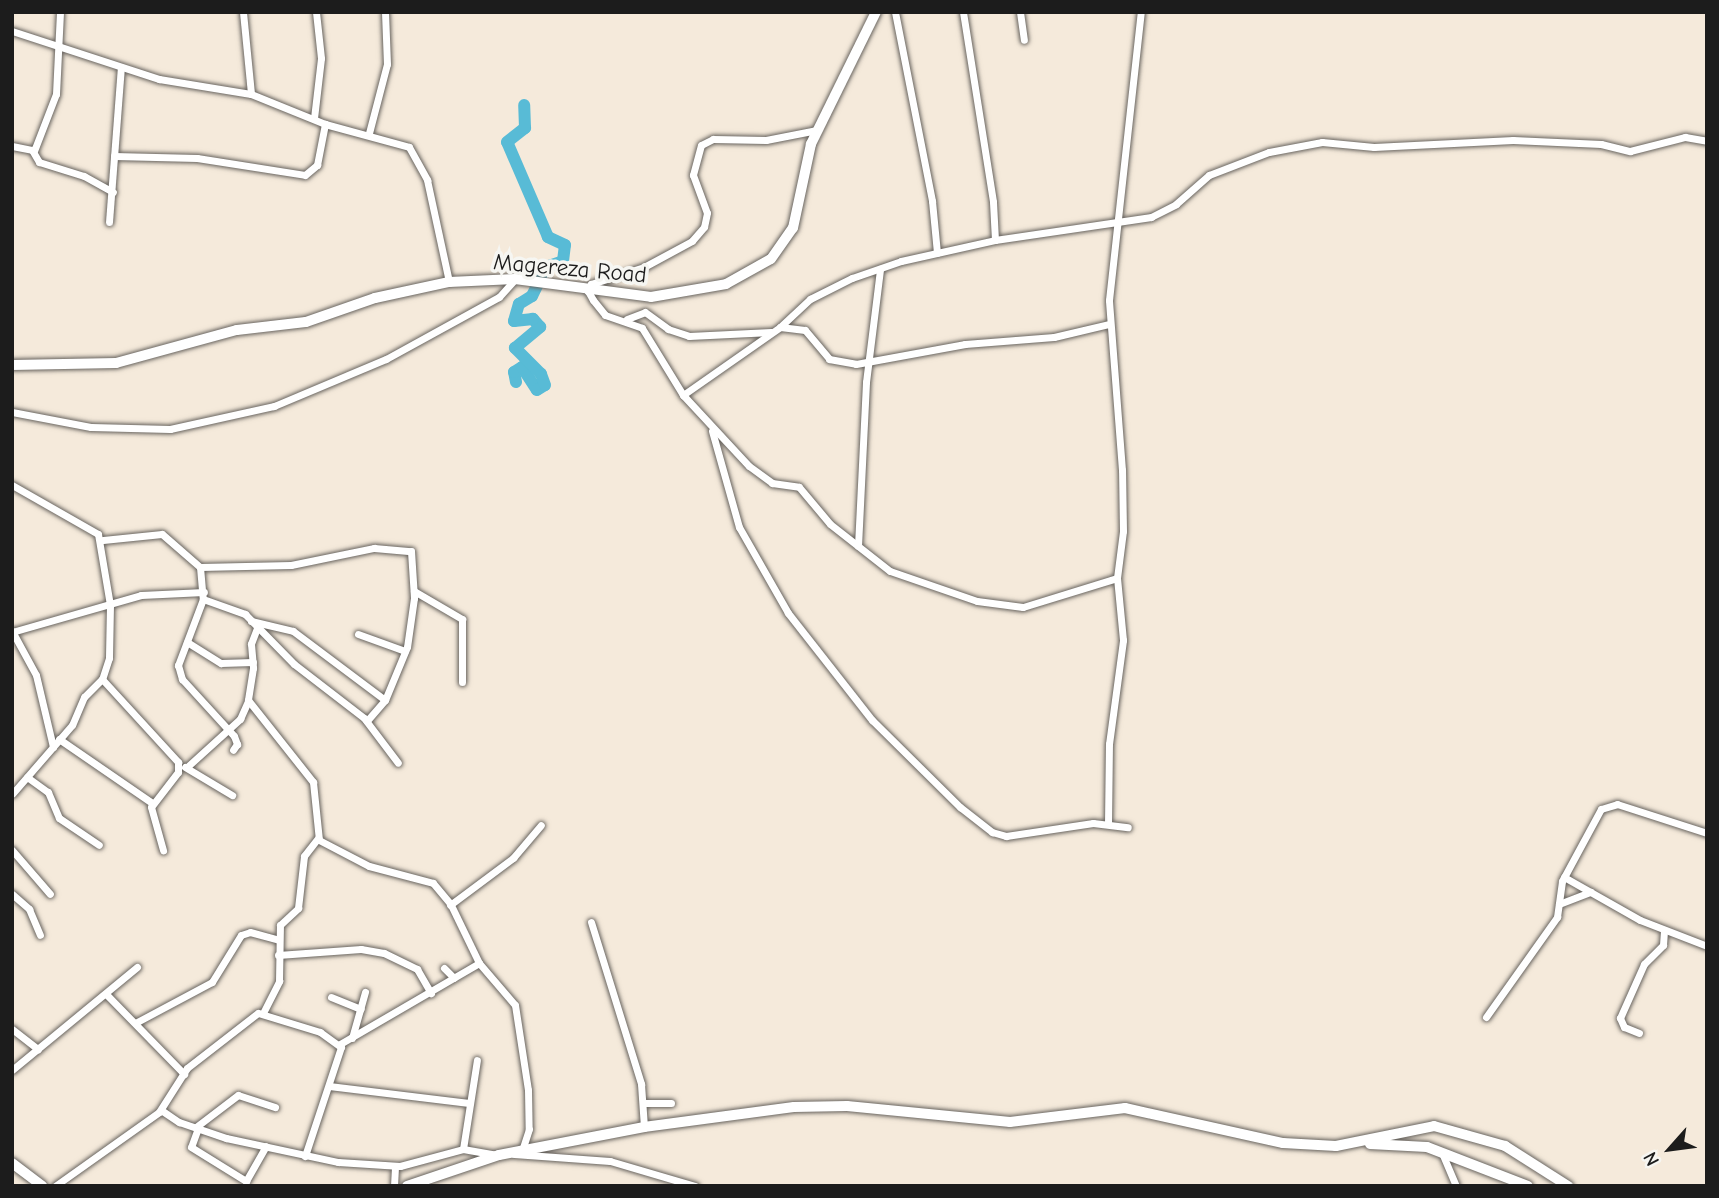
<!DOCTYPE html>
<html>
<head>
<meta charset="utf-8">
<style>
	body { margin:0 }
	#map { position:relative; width:1719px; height:1198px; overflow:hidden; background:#f5eadb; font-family:"Comic Neue",sans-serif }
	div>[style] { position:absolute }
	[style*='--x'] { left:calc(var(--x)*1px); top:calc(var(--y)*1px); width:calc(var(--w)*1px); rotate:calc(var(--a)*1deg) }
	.river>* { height:12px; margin:-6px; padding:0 6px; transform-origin:6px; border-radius:6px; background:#58bbd6 }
	.roads { filter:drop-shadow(0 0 2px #68645f) drop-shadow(0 0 2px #68645f) }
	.street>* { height:7px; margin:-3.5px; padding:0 3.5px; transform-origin:3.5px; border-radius:3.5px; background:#fff }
	.secondary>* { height:10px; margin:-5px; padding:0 5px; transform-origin:5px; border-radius:5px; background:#fff }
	span { translate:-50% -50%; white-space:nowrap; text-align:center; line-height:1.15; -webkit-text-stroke:7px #f6f6f2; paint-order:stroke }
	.street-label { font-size:23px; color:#1c1c1c }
	.frame { position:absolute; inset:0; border:14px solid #1c1c1c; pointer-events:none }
	.north { position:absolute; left:1635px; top:1114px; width:70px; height:70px; -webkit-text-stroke:5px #f6f6f2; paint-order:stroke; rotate:242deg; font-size:19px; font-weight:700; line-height:28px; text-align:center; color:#1c1c1c }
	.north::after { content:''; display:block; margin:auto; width:24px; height:32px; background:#1c1c1c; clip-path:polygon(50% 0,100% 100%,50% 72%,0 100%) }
</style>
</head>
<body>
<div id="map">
	<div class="river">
		<i style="--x:516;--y:382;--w:10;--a:-101"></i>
		<i style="--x:514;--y:372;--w:9;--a:-32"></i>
		<i style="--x:522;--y:367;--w:27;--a:57"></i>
		<i style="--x:537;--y:390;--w:9;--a:-32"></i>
		<i style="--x:545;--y:385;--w:12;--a:-110"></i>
		<i style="--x:541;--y:374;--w:37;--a:-135"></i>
		<i style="--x:515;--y:348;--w:33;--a:-40"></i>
		<i style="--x:540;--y:327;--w:11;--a:-131"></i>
		<i style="--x:533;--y:319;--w:19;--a:174"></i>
		<i style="--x:514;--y:321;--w:18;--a:-74"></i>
		<i style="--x:519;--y:304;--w:15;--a:-32"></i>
		<i style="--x:532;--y:296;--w:32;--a:-64"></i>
		<i style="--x:546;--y:267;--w:18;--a:-19"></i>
		<i style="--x:563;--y:261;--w:16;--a:-83"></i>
		<i style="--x:565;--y:245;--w:19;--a:-155"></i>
		<i style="--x:548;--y:237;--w:103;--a:-113.3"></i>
		<i style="--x:507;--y:142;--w:23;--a:-38"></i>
		<i style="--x:525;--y:128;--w:23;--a:-92"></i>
	</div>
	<div class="roads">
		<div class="street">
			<i style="--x:243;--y:12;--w:82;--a:84.4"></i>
			<i style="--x:895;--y:12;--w:193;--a:78.9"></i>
			<i style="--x:932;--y:201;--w:52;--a:84.5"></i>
			<i style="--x:963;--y:12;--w:192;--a:81"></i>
			<i style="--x:993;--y:202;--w:38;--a:87"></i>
			<i style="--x:1020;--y:12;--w:28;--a:82"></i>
			<i style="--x:12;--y:31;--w:155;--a:18.1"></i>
			<i style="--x:159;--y:79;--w:93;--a:9.3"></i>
			<i style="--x:251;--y:94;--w:80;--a:22.1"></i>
			<i style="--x:325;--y:124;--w:87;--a:15.3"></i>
			<i style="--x:409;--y:147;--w:38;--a:61"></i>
			<i style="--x:427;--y:180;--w:104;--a:77.8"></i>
			<i style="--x:314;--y:118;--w:60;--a:-83.3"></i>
			<i style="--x:321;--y:58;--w:46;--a:-96.2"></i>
			<i style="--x:817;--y:130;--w:52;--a:168.9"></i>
			<i style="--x:766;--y:140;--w:53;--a:-178.9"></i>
			<i style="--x:713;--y:139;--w:13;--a:153"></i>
			<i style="--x:701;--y:145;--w:31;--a:105"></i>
			<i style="--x:693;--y:175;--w:40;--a:69.8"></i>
			<i style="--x:707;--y:213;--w:14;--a:102"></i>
			<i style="--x:704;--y:227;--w:18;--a:131"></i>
			<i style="--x:692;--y:241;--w:55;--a:151.6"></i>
			<i style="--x:644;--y:267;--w:56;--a:162.2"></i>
			<i style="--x:591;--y:284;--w:8;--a:113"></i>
			<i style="--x:588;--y:291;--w:10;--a:61"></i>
			<i style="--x:593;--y:300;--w:19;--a:51"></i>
			<i style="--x:605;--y:315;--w:39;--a:19"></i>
			<i style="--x:642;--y:328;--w:79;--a:58.5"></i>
			<i style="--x:683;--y:395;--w:97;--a:47.1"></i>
			<i style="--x:749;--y:466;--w:29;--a:36"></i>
			<i style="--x:772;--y:483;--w:27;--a:8"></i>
			<i style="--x:799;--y:487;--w:48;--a:50"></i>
			<i style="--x:830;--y:524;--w:76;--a:38.1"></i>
			<i style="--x:890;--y:571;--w:92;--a:19"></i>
			<i style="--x:977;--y:601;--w:46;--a:7.4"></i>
			<i style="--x:1023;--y:607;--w:98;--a:-17.1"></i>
			<i style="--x:369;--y:133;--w:71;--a:-75.4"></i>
			<i style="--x:387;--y:64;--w:52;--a:-92.2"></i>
			<i style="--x:12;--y:146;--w:20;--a:11"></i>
			<i style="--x:32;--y:150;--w:14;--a:60"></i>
			<i style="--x:39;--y:162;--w:47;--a:17.3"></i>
			<i style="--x:84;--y:176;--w:33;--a:29"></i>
			<i style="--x:34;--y:151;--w:61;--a:-68.9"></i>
			<i style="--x:56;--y:94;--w:82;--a:-87.2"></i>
			<i style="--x:114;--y:156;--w:83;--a:1.4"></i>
			<i style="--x:197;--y:158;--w:109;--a:8.9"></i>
			<i style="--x:305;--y:175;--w:16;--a:-40"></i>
			<i style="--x:317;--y:165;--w:42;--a:-79"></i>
			<i style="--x:109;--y:222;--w:155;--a:-85.6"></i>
			<i style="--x:627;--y:319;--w:19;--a:-21"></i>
			<i style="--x:645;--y:312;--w:29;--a:36"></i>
			<i style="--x:668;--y:329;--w:22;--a:18"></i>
			<i style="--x:689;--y:336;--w:82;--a:-2.8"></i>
			<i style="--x:780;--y:327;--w:25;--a:7"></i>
			<i style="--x:805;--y:330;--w:38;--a:50"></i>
			<i style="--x:829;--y:359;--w:27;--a:10"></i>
			<i style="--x:856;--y:364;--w:111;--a:-10.4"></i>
			<i style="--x:965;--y:344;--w:89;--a:-4.5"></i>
			<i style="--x:1054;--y:337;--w:57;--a:-13.3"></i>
			<i style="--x:683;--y:395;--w:118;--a:-35"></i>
			<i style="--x:780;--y:327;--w:41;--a:-43"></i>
			<i style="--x:810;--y:299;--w:47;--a:-26.6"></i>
			<i style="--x:852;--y:278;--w:52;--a:-19.1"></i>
			<i style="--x:901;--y:261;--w:96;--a:-12.6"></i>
			<i style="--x:995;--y:240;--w:158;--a:-8.4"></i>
			<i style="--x:1151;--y:217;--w:28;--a:-27"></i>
			<i style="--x:1176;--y:204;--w:44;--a:-41.3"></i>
			<i style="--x:1209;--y:175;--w:64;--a:-21"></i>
			<i style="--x:1269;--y:152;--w:54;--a:-10.7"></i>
			<i style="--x:1322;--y:142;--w:52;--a:5.5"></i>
			<i style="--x:1374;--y:147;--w:139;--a:-2.9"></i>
			<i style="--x:1513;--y:140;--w:88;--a:2.6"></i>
			<i style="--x:1601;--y:144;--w:30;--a:14"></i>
			<i style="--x:1630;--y:151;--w:57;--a:-14.3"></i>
			<i style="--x:1685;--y:137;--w:22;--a:10"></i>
			<i style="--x:12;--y:412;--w:80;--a:10.8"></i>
			<i style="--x:91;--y:427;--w:79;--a:1.5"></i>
			<i style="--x:170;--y:429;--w:107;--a:-12.5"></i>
			<i style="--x:274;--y:406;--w:121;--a:-22.8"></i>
			<i style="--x:386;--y:359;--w:129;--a:-28.8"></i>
			<i style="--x:499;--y:297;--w:24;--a:-48"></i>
			<i style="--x:712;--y:431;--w:100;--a:74.3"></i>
			<i style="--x:739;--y:527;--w:99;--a:60.3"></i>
			<i style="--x:788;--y:613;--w:136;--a:51.9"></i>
			<i style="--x:872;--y:720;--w:124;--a:44.7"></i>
			<i style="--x:960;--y:807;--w:41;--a:38"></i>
			<i style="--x:992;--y:832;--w:15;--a:16"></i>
			<i style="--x:1006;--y:836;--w:88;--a:-8.5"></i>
			<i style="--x:1093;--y:823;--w:35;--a:7"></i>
			<i style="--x:12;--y:485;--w:99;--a:29.7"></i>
			<i style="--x:98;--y:534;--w:72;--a:80.4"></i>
			<i style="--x:110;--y:605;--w:53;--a:91.1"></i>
			<i style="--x:109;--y:658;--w:22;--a:108"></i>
			<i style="--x:102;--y:679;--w:25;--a:135"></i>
			<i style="--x:84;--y:697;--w:30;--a:113"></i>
			<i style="--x:72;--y:725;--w:91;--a:131"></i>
			<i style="--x:103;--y:540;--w:59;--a:-5.8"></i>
			<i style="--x:162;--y:534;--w:50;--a:41"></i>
			<i style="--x:200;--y:567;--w:32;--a:85"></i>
			<i style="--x:203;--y:599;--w:71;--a:110.7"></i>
			<i style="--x:178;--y:665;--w:15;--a:74"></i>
			<i style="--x:182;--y:679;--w:77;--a:47.6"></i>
			<i style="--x:234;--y:736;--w:9;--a:69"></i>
			<i style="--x:237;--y:744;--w:7;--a:124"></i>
			<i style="--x:858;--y:546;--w:164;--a:-87.2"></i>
			<i style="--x:866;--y:382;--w:114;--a:-82.9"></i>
			<i style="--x:200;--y:567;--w:91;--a:-1.3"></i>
			<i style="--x:291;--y:565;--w:85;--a:-11.6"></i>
			<i style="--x:374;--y:548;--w:37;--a:5"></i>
			<i style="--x:411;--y:551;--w:47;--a:86.3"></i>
			<i style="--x:414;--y:598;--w:49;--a:98.1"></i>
			<i style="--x:407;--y:647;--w:57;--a:112.5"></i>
			<i style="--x:385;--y:700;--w:28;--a:131"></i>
			<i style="--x:414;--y:591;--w:56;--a:30.3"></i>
			<i style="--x:462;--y:619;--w:63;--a:90"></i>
			<i style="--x:203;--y:599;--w:45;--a:19.7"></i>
			<i style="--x:245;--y:614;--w:70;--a:45.6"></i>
			<i style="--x:294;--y:664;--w:88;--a:37.6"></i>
			<i style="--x:364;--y:718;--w:56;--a:52.9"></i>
			<i style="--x:251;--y:621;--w:43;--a:13.4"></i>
			<i style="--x:293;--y:631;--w:115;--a:36.9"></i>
			<i style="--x:257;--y:628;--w:17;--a:111"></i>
			<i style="--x:251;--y:644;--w:24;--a:85"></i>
			<i style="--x:253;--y:668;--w:32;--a:99"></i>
			<i style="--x:248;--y:700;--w:105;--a:51.6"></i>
			<i style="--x:313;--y:782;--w:58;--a:84.1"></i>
			<i style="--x:319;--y:840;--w:56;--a:27.5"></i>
			<i style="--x:369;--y:866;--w:66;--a:14.9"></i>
			<i style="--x:433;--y:883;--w:26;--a:50"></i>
			<i style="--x:450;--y:903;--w:67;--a:64.2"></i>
			<i style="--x:479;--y:963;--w:55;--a:49.4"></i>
			<i style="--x:515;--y:1005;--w:86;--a:81.3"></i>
			<i style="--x:528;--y:1090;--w:39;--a:89"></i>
			<i style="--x:529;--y:1129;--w:22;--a:108"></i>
			<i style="--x:12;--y:631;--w:50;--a:61.4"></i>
			<i style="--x:36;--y:675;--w:74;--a:76.7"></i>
			<i style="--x:12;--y:632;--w:134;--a:-16"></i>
			<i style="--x:141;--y:595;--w:63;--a:-2.7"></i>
			<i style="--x:358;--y:634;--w:50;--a:19.9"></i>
			<i style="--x:187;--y:642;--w:40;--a:32"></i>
			<i style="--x:221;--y:663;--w:32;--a:-2"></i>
			<i style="--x:102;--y:679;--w:113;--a:47.5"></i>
			<i style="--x:178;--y:762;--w:10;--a:90"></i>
			<i style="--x:178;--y:772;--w:44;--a:127.6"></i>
			<i style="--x:151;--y:807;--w:45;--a:74.4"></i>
			<i style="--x:59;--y:739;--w:113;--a:34.5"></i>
			<i style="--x:185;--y:767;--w:55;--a:30.8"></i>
			<i style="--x:187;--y:767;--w:72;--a:-42.2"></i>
			<i style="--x:240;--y:719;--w:20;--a:-66"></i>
			<i style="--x:27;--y:777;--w:26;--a:36"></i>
			<i style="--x:48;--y:792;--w:28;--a:67"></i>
			<i style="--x:59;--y:818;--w:48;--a:34"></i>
			<i style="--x:1108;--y:824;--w:80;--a:-89.3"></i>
			<i style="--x:1109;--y:744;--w:105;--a:-82.3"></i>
			<i style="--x:1123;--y:640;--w:62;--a:-95.5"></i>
			<i style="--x:1117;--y:578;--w:47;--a:-82.7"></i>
			<i style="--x:1123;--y:531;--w:61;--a:-90.9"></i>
			<i style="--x:1122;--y:470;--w:170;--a:-94.4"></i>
			<i style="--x:1109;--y:300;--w:290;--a:-83.7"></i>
			<i style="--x:12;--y:850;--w:58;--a:49.2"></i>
			<i style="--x:1564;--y:877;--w:87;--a:29.5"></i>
			<i style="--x:1640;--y:920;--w:72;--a:21.2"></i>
			<i style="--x:12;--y:894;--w:23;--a:41"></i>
			<i style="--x:29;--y:909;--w:28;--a:67"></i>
			<i style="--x:1559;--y:904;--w:34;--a:-21"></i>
			<i style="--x:450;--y:905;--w:79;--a:-36.7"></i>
			<i style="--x:513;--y:858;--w:43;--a:-49.7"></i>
			<i style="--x:591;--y:922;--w:170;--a:72.8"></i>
			<i style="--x:641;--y:1084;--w:43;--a:86"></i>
			<i style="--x:278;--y:955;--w:83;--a:-4.1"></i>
			<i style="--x:361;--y:949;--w:23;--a:10"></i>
			<i style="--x:384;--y:953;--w:37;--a:26"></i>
			<i style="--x:417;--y:969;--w:28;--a:60"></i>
			<i style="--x:444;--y:968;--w:14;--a:45"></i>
			<i style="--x:106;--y:994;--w:112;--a:45.7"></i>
			<i style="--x:331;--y:997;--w:32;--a:22"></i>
			<i style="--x:263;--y:1013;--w:36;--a:-63"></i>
			<i style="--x:279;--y:981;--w:56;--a:-89"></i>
			<i style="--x:280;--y:925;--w:25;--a:-43"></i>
			<i style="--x:298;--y:908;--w:52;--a:-83.4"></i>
			<i style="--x:304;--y:856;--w:23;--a:-52"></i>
			<i style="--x:1486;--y:1017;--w:123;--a:-54.6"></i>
			<i style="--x:1557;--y:917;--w:36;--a:-82"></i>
			<i style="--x:1562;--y:881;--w:82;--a:-61.6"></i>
			<i style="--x:1601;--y:809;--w:17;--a:-17"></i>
			<i style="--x:1617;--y:804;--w:95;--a:17.9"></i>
			<i style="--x:137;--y:1022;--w:85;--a:-28.1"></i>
			<i style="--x:212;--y:982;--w:55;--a:-58.3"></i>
			<i style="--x:241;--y:935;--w:9;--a:-18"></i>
			<i style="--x:250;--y:932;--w:30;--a:15"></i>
			<i style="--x:12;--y:1029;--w:33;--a:38"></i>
			<i style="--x:1639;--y:1033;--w:16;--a:-158"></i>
			<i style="--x:1624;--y:1027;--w:10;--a:-114"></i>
			<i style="--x:1620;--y:1018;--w:59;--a:-66"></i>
			<i style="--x:1644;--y:964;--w:27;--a:-45"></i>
			<i style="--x:1663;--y:945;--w:15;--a:-86"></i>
			<i style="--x:352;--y:1038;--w:48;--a:-74.2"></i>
			<i style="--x:340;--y:1044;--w:161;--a:-30.2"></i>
			<i style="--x:12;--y:1070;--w:162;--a:-39.5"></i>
			<i style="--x:329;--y:1086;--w:141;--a:6.9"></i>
			<i style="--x:644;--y:1103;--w:27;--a:0"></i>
			<i style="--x:161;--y:1110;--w:22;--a:34"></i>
			<i style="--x:179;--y:1122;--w:50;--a:18.8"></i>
			<i style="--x:226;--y:1138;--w:115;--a:12.1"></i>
			<i style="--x:338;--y:1162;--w:62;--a:3.7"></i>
			<i style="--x:400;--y:1166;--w:65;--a:-15.1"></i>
			<i style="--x:463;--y:1149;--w:36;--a:10"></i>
			<i style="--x:196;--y:1127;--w:53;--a:-37.3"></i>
			<i style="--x:238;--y:1095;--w:39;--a:18"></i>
			<i style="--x:198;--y:1128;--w:20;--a:110"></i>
			<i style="--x:191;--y:1147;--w:65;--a:31.7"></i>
			<i style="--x:246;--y:1181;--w:40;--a:-60.3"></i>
			<i style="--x:463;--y:1149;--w:90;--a:-81.1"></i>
			<i style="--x:1442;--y:1153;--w:36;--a:67"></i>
			<i style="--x:514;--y:1154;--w:96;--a:4.2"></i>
			<i style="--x:610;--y:1161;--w:89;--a:16.4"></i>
			<i style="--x:55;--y:1186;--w:128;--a:-35.4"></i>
			<i style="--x:159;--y:1112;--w:52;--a:-57.5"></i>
			<i style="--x:187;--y:1068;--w:90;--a:-37.8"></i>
			<i style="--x:258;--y:1013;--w:65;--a:17"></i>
			<i style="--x:320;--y:1032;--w:26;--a:36"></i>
			<i style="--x:341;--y:1047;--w:115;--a:108.3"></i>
			<i style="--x:394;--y:1186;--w:20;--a:-87"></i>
		</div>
		<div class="secondary">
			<i style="--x:12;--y:365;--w:104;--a:-1.1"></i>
			<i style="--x:116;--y:363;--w:125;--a:-15.3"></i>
			<i style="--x:237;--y:330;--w:69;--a:-6.6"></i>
			<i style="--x:306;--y:322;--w:73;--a:-19.2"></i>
			<i style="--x:375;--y:298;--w:76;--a:-12.2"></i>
			<i style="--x:449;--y:282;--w:66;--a:-2.6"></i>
			<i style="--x:515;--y:279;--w:137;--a:7.5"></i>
			<i style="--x:651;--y:297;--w:76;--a:-9.8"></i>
			<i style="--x:726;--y:284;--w:51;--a:-29.1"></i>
			<i style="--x:771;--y:259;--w:38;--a:-55"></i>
			<i style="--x:793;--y:228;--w:86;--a:-77.9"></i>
			<i style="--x:811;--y:144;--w:147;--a:-63.8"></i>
			<i style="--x:1370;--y:1144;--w:57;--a:3"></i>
			<i style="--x:1427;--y:1147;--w:108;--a:21.1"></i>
			<i style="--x:12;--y:1163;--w:38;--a:37"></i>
			<i style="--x:407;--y:1186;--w:97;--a:-18.6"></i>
			<i style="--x:499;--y:1155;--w:148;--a:-10.9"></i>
			<i style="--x:644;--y:1127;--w:151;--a:-7.6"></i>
			<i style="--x:794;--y:1107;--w:53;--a:-1.1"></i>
			<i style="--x:847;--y:1106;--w:164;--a:5.6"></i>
			<i style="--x:1010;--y:1122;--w:116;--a:-6.9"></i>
			<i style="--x:1125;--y:1108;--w:162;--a:12.5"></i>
			<i style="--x:1283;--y:1143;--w:53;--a:3.2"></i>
			<i style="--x:1336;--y:1146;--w:100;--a:-11.5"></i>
			<i style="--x:1434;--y:1126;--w:74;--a:15.7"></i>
			<i style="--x:1505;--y:1146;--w:75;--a:32.4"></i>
		</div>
	</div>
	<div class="street-label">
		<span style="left:570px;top:269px;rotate:5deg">Magereza Road</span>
	</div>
	<div class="frame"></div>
	<div class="north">N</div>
</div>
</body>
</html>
